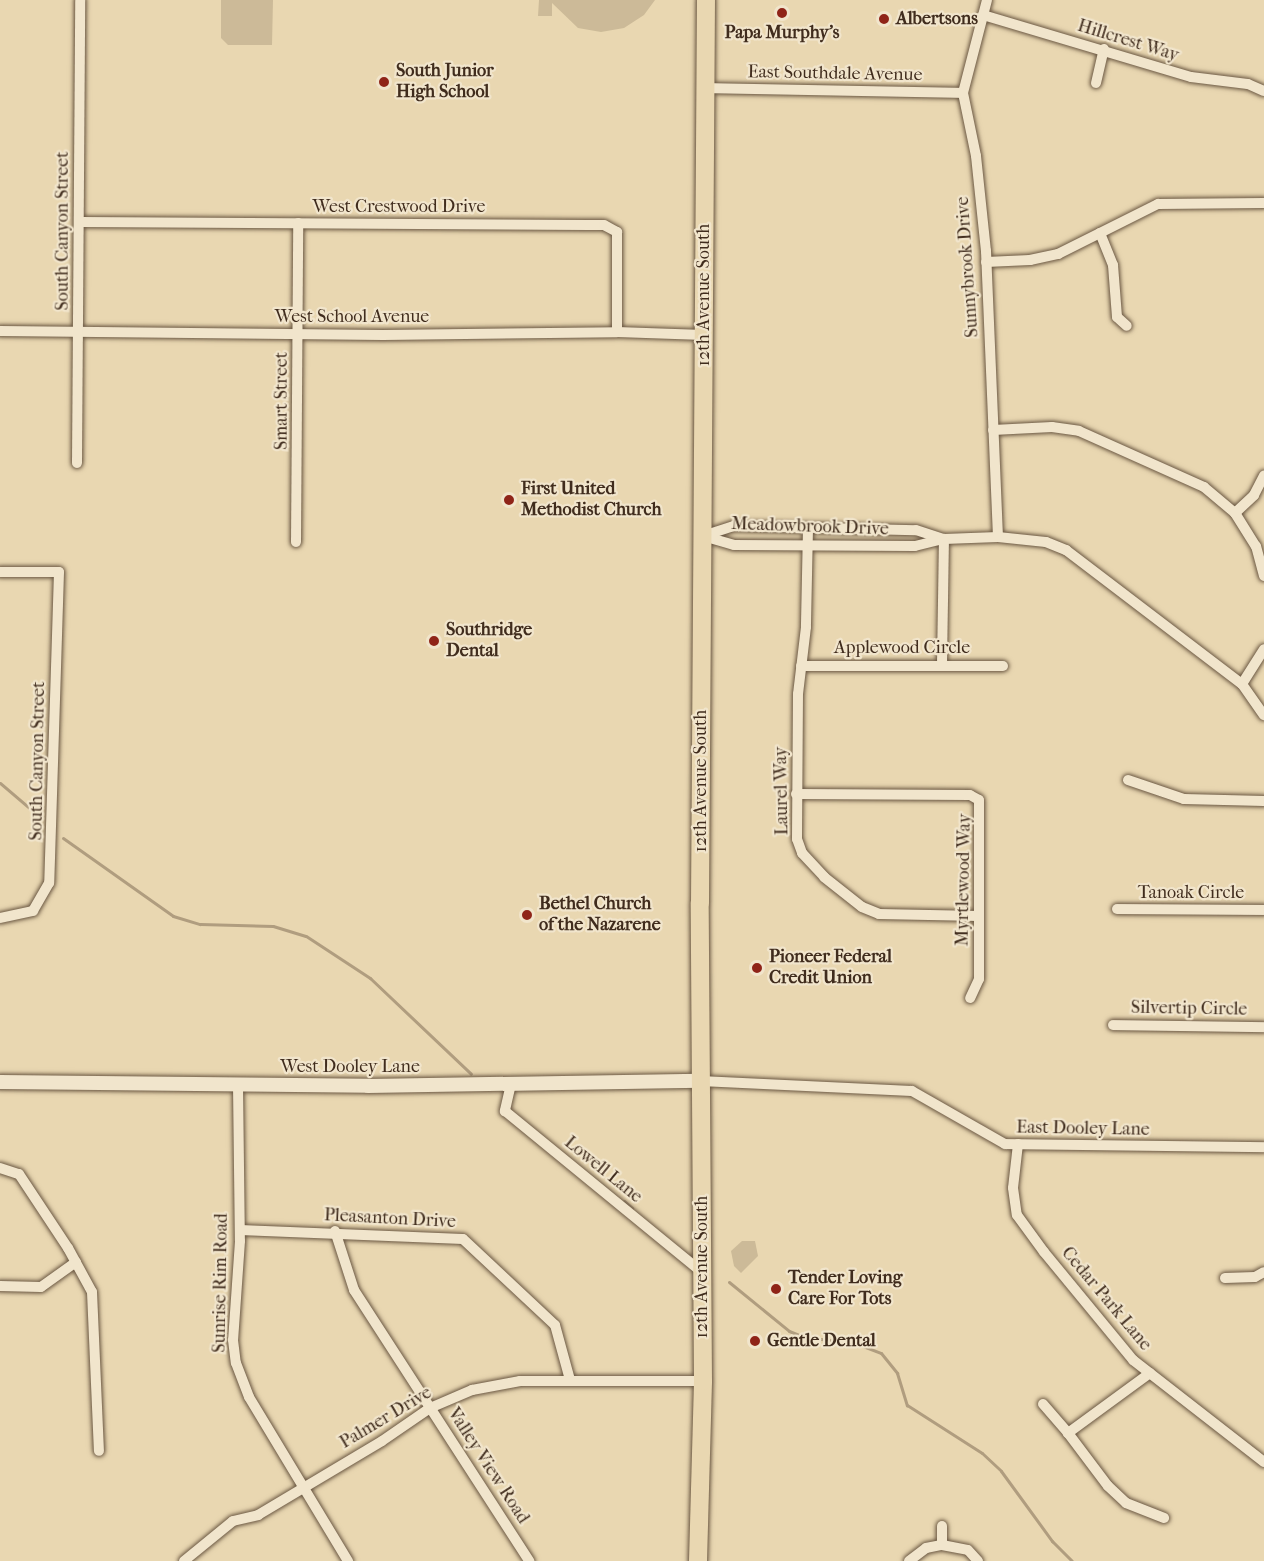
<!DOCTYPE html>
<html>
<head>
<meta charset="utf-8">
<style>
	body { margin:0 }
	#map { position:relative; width:1264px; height:1561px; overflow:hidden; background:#e9d7b1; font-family:"IM FELL French Canon",serif }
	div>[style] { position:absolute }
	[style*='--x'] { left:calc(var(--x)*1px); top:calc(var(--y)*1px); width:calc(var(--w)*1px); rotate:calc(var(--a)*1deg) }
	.green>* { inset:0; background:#ccba98 }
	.stream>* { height:3px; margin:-1.5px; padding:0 1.5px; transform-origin:1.5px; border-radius:1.5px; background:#b09d7f }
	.roads { filter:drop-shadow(0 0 2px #6a5742) drop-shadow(0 0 2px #6a5742) }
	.minor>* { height:10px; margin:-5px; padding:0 5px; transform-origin:5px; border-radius:5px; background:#f1e5cc }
	.tertiary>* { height:14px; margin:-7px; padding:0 7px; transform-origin:7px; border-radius:7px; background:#f1e5cc }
	.primary>* { height:18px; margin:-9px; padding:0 9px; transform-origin:9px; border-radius:9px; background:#e9d7b1 }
	.dots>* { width:16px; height:16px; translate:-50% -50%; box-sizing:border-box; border:3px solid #f1e5cc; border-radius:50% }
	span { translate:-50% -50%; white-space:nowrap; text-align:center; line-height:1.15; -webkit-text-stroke:4.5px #f1e5cc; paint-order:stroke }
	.poi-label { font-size:18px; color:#402c1d; font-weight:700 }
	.left { translate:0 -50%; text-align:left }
	.street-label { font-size:18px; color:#402c1d }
</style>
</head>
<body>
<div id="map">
	<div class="green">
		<i style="clip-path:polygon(221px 0,273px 0,272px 45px,228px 45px,221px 38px)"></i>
		<i style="clip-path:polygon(539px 0,655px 0,644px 15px,624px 28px,601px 32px,578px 28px,552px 3px,552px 16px,538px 16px)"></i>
		<i style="clip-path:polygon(742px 1241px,755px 1241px,758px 1256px,741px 1273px,734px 1266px,731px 1251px)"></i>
	</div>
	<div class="stream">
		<i style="--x:0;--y:783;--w:45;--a:40.5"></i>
		<i style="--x:63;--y:838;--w:135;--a:35.3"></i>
		<i style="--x:173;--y:916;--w:28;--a:17"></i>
		<i style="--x:200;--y:924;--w:73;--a:1.6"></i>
		<i style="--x:273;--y:926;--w:34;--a:17"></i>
		<i style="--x:306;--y:936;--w:77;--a:33.3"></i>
		<i style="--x:370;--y:978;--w:139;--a:43.5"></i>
		<i style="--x:624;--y:1201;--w:11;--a:41"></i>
		<i style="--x:729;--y:1282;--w:77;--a:39.2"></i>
		<i style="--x:789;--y:1331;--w:16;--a:22"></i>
		<i style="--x:804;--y:1337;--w:51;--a:6.7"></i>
		<i style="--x:855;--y:1343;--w:28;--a:21"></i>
		<i style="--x:881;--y:1353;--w:26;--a:51"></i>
		<i style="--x:897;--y:1373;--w:34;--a:73"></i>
		<i style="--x:907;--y:1405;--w:89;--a:32.6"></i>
		<i style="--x:982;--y:1453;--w:26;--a:43"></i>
		<i style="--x:1001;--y:1471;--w:87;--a:53.9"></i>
		<i style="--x:1052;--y:1541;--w:28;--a:45"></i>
	</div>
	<div class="roads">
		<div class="minor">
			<i style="--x:987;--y:0;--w:96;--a:104.5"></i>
			<i style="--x:963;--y:93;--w:64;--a:78.3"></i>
			<i style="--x:976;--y:156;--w:96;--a:84"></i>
			<i style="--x:986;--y:251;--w:286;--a:87.6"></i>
			<i style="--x:983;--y:15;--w:217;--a:16.6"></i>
			<i style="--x:1191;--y:77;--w:57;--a:7"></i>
			<i style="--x:1248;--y:84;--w:17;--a:24"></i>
			<i style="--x:1096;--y:83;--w:35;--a:-77"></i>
			<i style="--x:706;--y:88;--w:257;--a:1.1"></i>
			<i style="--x:80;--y:222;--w:524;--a:0.33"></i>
			<i style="--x:604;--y:225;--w:15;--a:28"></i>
			<i style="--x:617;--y:232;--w:100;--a:90"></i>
			<i style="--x:1100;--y:233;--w:35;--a:68"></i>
			<i style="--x:1113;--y:265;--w:52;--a:85.6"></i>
			<i style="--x:1117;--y:317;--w:13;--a:42"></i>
			<i style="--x:986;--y:262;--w:44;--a:-2.6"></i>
			<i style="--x:1030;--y:260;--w:29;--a:-12"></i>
			<i style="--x:1058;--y:254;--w:112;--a:-26.6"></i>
			<i style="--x:1158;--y:204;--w:106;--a:-0.5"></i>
			<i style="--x:0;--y:331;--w:383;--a:0.6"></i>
			<i style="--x:383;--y:335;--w:234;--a:-0.7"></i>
			<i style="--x:617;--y:332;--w:87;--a:2"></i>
			<i style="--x:993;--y:430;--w:59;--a:-2.9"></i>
			<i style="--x:1052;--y:427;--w:27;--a:8"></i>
			<i style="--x:1079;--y:431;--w:137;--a:24.1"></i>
			<i style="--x:1204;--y:487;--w:40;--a:40"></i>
			<i style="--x:1235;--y:513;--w:39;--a:58"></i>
			<i style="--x:1256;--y:546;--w:31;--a:75"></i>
			<i style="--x:77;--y:463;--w:463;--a:-89.6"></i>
			<i style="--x:1235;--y:513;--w:26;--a:-43"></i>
			<i style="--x:1254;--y:495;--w:22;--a:-63"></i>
			<i style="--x:808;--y:528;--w:99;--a:91.2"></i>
			<i style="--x:806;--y:627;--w:67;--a:96.8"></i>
			<i style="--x:798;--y:694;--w:145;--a:90.4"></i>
			<i style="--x:797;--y:839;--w:15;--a:70"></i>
			<i style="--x:802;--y:853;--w:33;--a:47"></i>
			<i style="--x:824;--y:877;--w:48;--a:38.3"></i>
			<i style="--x:862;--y:907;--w:18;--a:22"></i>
			<i style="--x:879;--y:914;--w:100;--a:1.1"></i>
			<i style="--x:703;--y:536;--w:32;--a:16"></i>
			<i style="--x:734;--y:545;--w:181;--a:0.3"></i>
			<i style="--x:915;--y:546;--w:30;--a:-14"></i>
			<i style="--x:944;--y:539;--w:54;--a:-2.1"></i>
			<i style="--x:998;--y:537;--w:48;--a:5.9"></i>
			<i style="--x:1046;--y:542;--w:22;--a:22"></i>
			<i style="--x:1066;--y:550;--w:221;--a:37.3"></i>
			<i style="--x:1242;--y:684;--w:38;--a:55"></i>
			<i style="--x:703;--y:536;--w:33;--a:-18"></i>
			<i style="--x:734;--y:526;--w:182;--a:1.3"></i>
			<i style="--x:916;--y:530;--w:28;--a:18"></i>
			<i style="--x:296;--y:542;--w:319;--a:-89.6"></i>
			<i style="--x:0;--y:572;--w:59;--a:0"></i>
			<i style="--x:59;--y:572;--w:311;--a:91.8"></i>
			<i style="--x:49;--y:883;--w:32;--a:120"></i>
			<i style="--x:33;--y:911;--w:34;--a:168"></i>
			<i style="--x:942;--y:664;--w:125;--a:-89.1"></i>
			<i style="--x:801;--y:666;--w:202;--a:0"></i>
			<i style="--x:1242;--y:684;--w:41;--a:-57.8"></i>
			<i style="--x:1128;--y:780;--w:59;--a:18.7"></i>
			<i style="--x:1184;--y:799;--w:80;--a:1.4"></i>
			<i style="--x:796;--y:794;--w:174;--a:0.3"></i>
			<i style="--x:970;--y:795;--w:10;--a:29"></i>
			<i style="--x:979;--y:800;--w:179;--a:90"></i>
			<i style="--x:979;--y:979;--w:21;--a:115"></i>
			<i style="--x:1117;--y:909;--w:147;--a:0.4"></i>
			<i style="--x:1113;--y:1025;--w:151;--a:0.8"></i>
			<i style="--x:700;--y:1081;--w:212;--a:2.7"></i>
			<i style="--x:912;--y:1091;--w:107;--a:29.7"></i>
			<i style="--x:1005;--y:1144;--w:259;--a:0.7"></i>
			<i style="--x:511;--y:1084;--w:28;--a:103"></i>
			<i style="--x:505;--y:1111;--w:254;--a:39.3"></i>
			<i style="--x:238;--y:1085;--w:156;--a:89.3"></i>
			<i style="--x:240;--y:1241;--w:99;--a:94"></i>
			<i style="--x:233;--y:1340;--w:23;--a:83"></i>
			<i style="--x:236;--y:1363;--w:36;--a:69"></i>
			<i style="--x:249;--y:1397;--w:192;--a:58.9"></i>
			<i style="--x:1018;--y:1144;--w:44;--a:96.5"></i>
			<i style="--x:1013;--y:1188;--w:27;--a:82"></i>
			<i style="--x:1017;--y:1215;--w:46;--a:53.9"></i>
			<i style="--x:1044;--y:1252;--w:140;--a:50.5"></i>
			<i style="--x:1133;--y:1360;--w:166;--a:37.9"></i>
			<i style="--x:0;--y:1168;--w:20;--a:18"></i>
			<i style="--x:19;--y:1174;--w:89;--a:56.5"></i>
			<i style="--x:68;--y:1248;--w:50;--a:61.4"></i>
			<i style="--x:92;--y:1292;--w:159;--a:87.5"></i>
			<i style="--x:240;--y:1230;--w:223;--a:2.3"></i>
			<i style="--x:463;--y:1239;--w:126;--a:43.1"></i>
			<i style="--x:555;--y:1325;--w:57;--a:74.7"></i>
			<i style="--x:335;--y:1231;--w:62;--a:72.1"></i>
			<i style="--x:354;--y:1290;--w:323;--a:57.1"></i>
			<i style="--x:1225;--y:1278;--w:30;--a:-2"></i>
			<i style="--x:1255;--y:1277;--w:10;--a:-29"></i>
			<i style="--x:0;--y:1286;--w:41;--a:1.4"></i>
			<i style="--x:41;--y:1287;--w:43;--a:-35.5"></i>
			<i style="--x:1150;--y:1373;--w:102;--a:143.8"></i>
			<i style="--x:1068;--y:1433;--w:66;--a:53"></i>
			<i style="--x:1108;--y:1486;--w:25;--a:43"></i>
			<i style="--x:1126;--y:1503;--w:41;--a:21.5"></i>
			<i style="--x:1043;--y:1404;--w:38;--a:49"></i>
			<i style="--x:942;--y:1526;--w:19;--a:90"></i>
			<i style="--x:184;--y:1561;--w:63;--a:-39.2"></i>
			<i style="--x:233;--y:1521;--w:26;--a:-13"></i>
			<i style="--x:258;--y:1515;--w:144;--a:-30.8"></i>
			<i style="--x:382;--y:1441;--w:58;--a:-34.5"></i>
			<i style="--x:430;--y:1408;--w:46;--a:-23.2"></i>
			<i style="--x:472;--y:1390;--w:49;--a:-10.6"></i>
			<i style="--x:520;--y:1381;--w:183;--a:0"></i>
			<i style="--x:909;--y:1561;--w:21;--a:-37"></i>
			<i style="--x:926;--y:1548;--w:16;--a:-11"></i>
			<i style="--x:942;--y:1545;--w:26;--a:11"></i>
			<i style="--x:968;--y:1550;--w:15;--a:48"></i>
		</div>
		<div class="tertiary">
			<i style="--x:0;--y:1082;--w:368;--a:0.6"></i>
			<i style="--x:368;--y:1086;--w:332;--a:-0.9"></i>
		</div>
		<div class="primary">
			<i style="--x:698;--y:1561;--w:180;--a:-88.4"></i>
			<i style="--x:703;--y:1381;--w:478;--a:-90.4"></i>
			<i style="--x:700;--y:903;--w:903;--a:-89.62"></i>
		</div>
	</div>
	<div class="dots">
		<i style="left:782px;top:13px;background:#8f2418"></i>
		<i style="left:884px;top:19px;background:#8f2418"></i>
		<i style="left:384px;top:82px;background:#8f2418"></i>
		<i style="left:509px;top:500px;background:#8f2418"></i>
		<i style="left:434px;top:641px;background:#8f2418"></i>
		<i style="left:527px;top:915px;background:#8f2418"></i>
		<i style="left:757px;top:968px;background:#8f2418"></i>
		<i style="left:776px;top:1289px;background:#8f2418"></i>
		<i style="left:755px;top:1341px;background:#8f2418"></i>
	</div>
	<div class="poi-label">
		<span class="left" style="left:896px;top:19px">Albertsons</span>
		<span style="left:782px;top:33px">Papa Murphy's</span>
		<span class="left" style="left:396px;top:82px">South Junior<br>High School</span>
		<span class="left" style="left:521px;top:500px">First United<br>Methodist Church</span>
		<span class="left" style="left:446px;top:641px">Southridge<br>Dental</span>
		<span class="left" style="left:539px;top:915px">Bethel Church<br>of the Nazarene</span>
		<span class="left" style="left:769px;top:968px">Pioneer Federal<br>Credit Union</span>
		<span class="left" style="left:788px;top:1289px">Tender Loving<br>Care For Tots</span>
		<span class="left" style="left:767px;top:1341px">Gentle Dental</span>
	</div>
	<div class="street-label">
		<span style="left:1128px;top:41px;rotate:17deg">Hillcrest Way</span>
		<span style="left:835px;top:74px;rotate:1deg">East Southdale Avenue</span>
		<span style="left:399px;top:207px">West Crestwood Drive</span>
		<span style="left:63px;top:231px;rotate:-90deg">South Canyon Street</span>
		<span style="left:968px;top:267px;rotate:-94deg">Sunnybrook Drive</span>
		<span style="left:704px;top:295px;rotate:-90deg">12th Avenue South</span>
		<span style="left:352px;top:317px">West School Avenue</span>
		<span style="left:282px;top:401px;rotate:-90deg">Smart Street</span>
		<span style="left:810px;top:527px;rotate:2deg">Meadowbrook Drive</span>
		<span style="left:902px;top:648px">Applewood Circle</span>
		<span style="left:38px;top:761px;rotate:-89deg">South Canyon Street</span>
		<span style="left:701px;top:781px;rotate:-90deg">12th Avenue South</span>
		<span style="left:782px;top:791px;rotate:-91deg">Laurel Way</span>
		<span style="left:964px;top:880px;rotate:-89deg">Myrtlewood Way</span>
		<span style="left:1191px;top:893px">Tanoak Circle</span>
		<span style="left:1189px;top:1009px;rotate:1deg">Silvertip Circle</span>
		<span style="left:350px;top:1067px">West Dooley Lane</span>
		<span style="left:1083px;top:1129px;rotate:1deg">East Dooley Lane</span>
		<span style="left:603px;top:1170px;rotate:39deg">Lowell Lane</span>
		<span style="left:390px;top:1219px;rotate:3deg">Pleasanton Drive</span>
		<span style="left:702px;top:1267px;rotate:-90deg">12th Avenue South</span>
		<span style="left:221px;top:1283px;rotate:-89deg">Sunrise Rim Road</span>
		<span style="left:1106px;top:1299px;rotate:50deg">Cedar Park Lane</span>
		<span style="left:386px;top:1418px;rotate:-31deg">Palmer Drive</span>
		<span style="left:488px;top:1466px;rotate:57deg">Valley View Road</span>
	</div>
</div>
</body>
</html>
